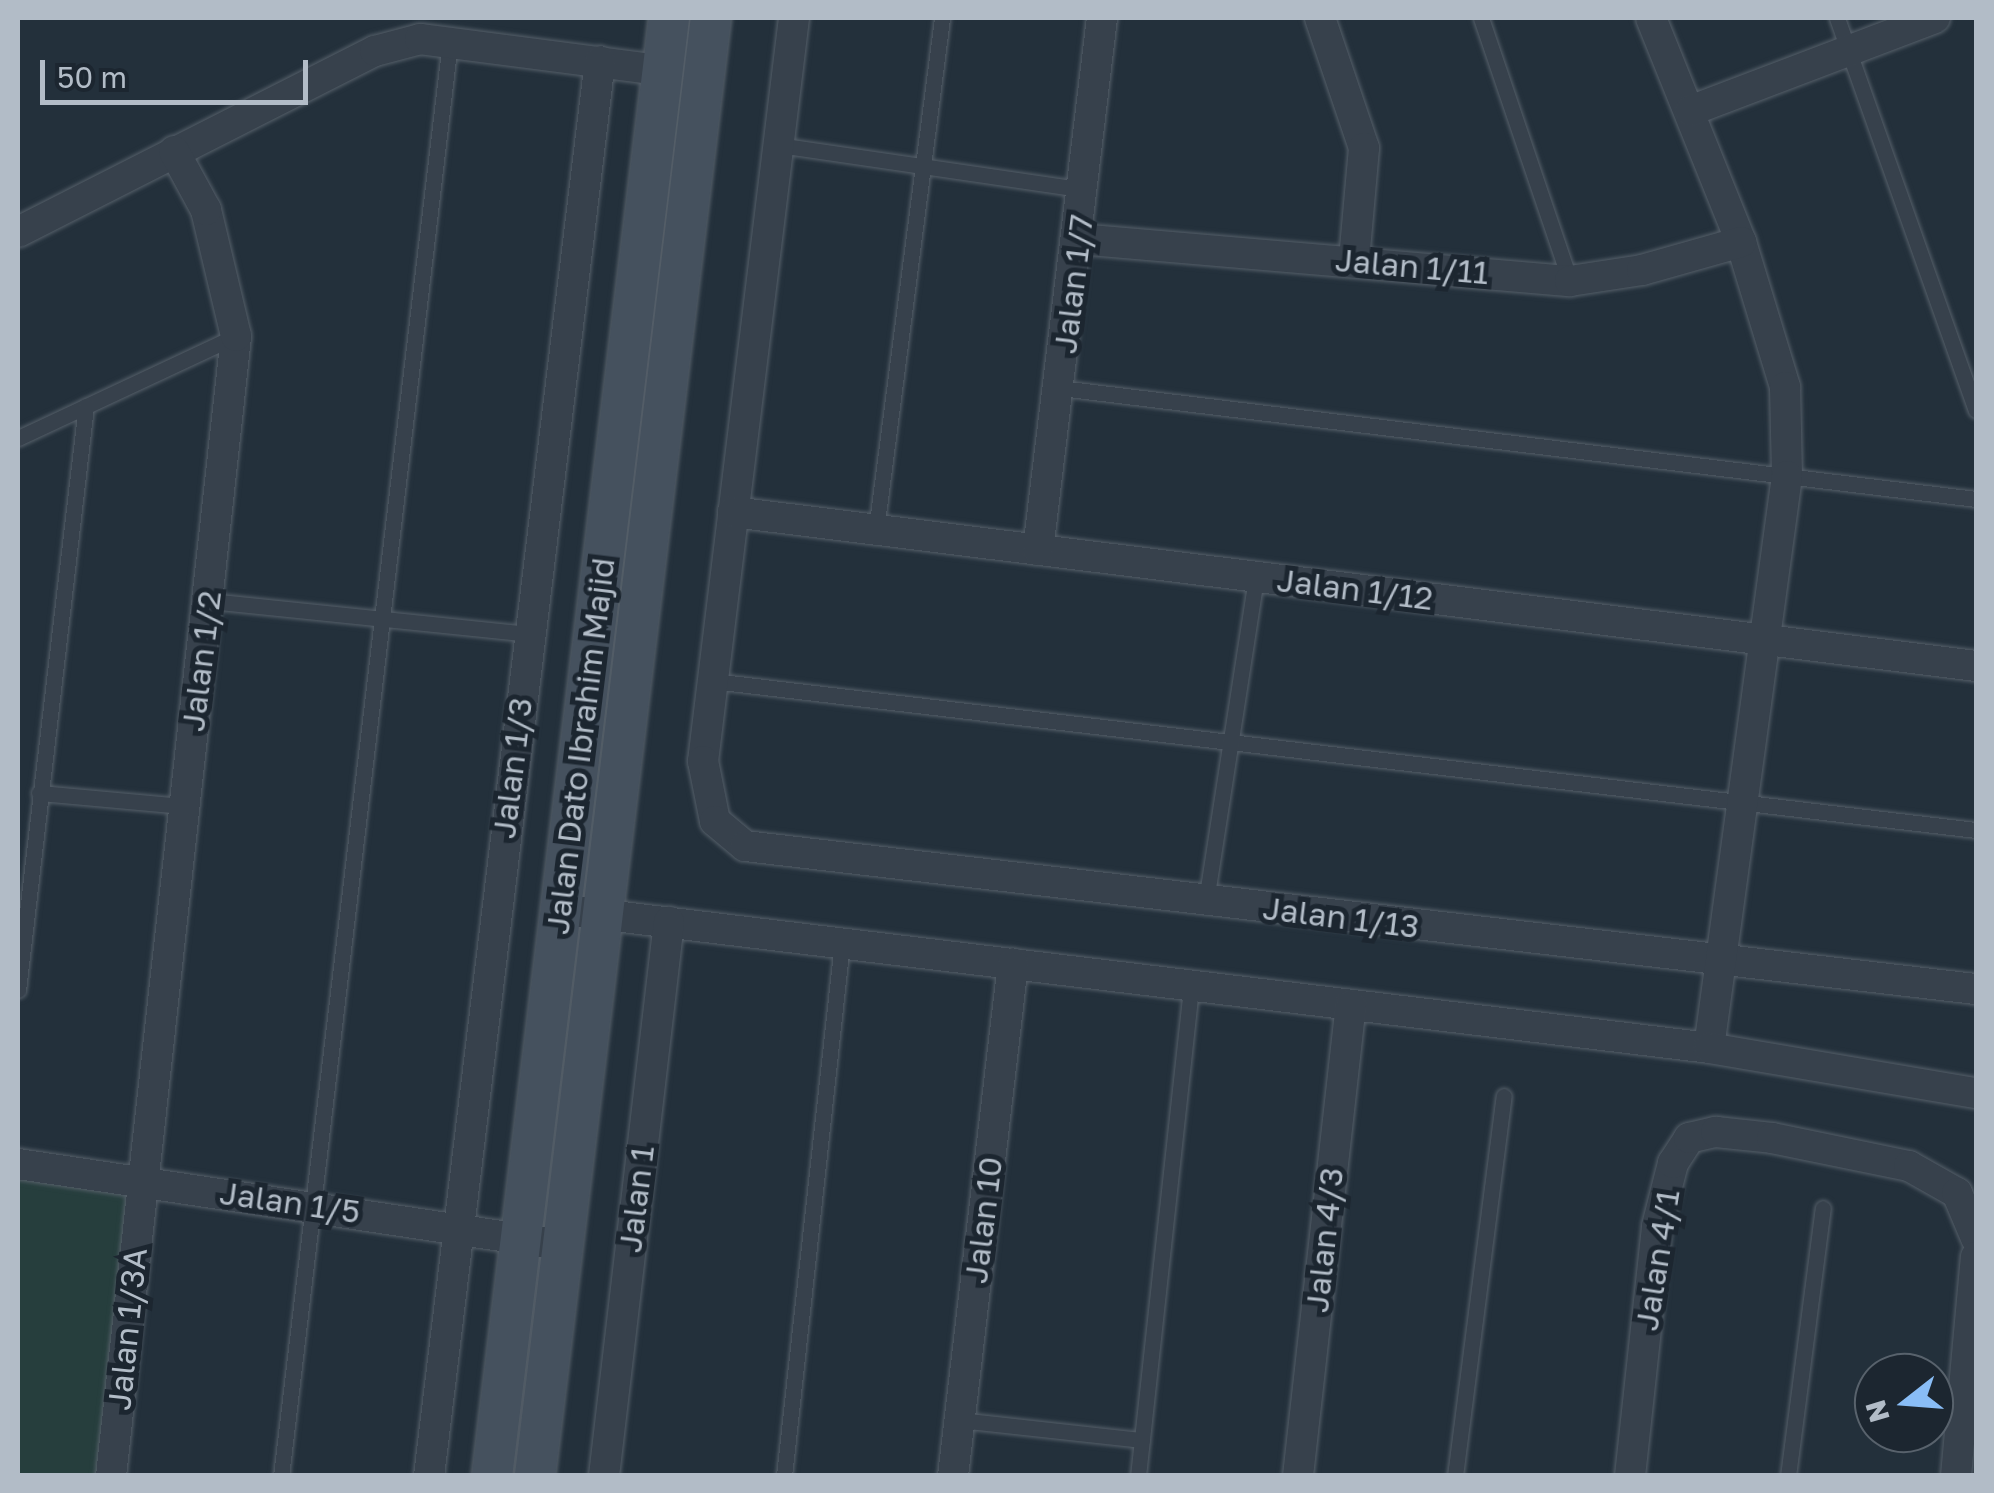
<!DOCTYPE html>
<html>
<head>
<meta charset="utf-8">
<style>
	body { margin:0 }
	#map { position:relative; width:1994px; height:1493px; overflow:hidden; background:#23303b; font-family:"Golos Text",sans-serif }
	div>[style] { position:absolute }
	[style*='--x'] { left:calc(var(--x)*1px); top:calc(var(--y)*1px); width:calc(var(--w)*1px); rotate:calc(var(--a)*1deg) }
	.green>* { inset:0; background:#263e3d }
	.roads { filter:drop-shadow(0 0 2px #555f69) drop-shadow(0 0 2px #555f69) }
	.lane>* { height:15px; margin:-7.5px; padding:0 7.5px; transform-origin:7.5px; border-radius:7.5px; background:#37414c }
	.street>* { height:30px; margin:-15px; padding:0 15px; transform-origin:15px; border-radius:15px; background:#37414c }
	.secondary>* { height:40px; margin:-20px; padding:0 20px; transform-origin:20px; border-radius:20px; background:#45515e }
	span { translate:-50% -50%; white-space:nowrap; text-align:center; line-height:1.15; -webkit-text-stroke:10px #1c2630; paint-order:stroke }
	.street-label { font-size:32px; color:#b2bcc7 }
	.frame { position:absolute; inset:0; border:20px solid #b2bcc7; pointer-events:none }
	.north { position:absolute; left:1854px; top:1353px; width:100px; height:100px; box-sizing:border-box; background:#1c2630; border:2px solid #58626c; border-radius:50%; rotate:253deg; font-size:28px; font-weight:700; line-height:40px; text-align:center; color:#b2bcc7 }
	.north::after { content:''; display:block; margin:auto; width:35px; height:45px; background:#89bdf6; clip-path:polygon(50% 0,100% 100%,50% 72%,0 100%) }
	.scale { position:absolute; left:40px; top:60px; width:268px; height:45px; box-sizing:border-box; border:5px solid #b2bcc7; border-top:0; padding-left:12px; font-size:30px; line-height:35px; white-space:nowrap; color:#b2bcc7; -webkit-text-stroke:8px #1c2630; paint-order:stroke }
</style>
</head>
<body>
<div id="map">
	<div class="green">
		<i style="clip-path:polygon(18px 1179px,131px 1191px,100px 1475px,18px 1475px)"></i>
	</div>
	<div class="roads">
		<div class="lane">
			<i style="--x:1481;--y:18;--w:278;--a:71.3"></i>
			<i style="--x:1837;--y:18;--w:416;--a:70.5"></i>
			<i style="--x:778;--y:145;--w:310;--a:8.3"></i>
			<i style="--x:1060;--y:388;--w:923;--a:6.91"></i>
			<i style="--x:18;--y:438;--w:241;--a:-25.1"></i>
			<i style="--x:876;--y:530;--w:516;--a:-82.65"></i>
			<i style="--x:210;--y:601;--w:320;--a:5.9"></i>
			<i style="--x:713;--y:681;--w:1272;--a:6.73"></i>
			<i style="--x:39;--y:793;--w:145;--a:5.2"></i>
			<i style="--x:1206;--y:901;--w:328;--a:-81.2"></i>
			<i style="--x:18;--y:990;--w:588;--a:-83.36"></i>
			<i style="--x:960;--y:1420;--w:183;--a:6.3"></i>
			<i style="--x:281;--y:1476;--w:1444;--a:-83.28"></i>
			<i style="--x:784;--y:1476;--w:536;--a:-83.79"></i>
			<i style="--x:1138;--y:1476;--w:493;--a:-83.8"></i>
			<i style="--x:1455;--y:1476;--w:383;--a:-82.7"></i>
			<i style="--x:1788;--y:1476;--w:270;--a:-82.6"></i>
		</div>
		<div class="street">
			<i style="--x:794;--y:18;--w:749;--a:96.98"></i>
			<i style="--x:703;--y:761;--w:61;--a:78.7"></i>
			<i style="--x:715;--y:821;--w:39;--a:40"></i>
			<i style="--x:745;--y:846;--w:1239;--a:6.63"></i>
			<i style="--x:1320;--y:18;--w:137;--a:71.3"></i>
			<i style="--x:1364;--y:148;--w:112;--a:95.1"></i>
			<i style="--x:1651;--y:18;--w:241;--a:68.1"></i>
			<i style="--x:1741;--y:242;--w:152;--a:73.1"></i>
			<i style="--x:1785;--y:387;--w:89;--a:88.7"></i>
			<i style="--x:1787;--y:476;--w:577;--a:97.77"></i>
			<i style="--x:1690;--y:111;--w:262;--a:-20.8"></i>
			<i style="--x:18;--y:232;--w:400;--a:-26.9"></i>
			<i style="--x:375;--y:51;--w:47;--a:-14.9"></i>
			<i style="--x:420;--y:39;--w:242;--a:7.4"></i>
			<i style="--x:1078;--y:239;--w:494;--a:4.9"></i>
			<i style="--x:1570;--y:281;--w:73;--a:-8.7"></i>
			<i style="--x:1642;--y:270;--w:103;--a:-15.8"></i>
			<i style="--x:733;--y:512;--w:1253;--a:7.06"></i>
			<i style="--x:1038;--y:550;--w:536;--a:-83.14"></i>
			<i style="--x:581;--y:912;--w:1136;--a:6.87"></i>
			<i style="--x:1709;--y:1048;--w:271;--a:9.6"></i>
			<i style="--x:18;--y:1164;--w:549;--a:8.48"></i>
			<i style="--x:111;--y:1476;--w:1147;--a:-83.74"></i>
			<i style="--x:236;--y:336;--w:130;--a:-103.4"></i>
			<i style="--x:206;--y:210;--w:67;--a:-118.5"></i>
			<i style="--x:429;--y:1476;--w:1425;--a:-83.11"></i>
			<i style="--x:604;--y:1476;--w:558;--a:-83.31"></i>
			<i style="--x:953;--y:1476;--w:516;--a:-83.32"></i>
			<i style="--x:1298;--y:1476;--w:474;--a:-83.6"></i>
			<i style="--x:1630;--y:1476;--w:251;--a:-83.8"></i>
			<i style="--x:1657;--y:1226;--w:65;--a:-75.7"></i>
			<i style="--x:1673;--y:1163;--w:30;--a:-57"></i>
			<i style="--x:1689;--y:1138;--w:28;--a:-13"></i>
			<i style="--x:1716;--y:1132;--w:56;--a:6.1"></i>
			<i style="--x:1772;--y:1138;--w:140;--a:11.6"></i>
			<i style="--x:1909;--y:1166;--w:55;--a:29.4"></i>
			<i style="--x:1957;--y:1193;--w:49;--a:67.1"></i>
			<i style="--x:1956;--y:1476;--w:220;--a:-84.8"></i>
		</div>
		<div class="secondary">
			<i style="--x:492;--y:1476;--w:1469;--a:-83.08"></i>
			<i style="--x:535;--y:1476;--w:1469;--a:-83.12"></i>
		</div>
	</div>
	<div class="street-label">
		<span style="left:1412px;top:266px;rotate:5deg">Jalan 1/11</span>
		<span style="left:1073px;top:284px;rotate:-83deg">Jalan 1/7</span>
		<span style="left:1355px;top:589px;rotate:7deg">Jalan 1/12</span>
		<span style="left:201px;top:661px;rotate:-83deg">Jalan 1/2</span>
		<span style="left:580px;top:746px;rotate:-83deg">Jalan Dato Ibrahim Majid</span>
		<span style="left:512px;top:768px;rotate:-83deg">Jalan 1/3</span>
		<span style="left:1341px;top:917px;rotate:7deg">Jalan 1/13</span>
		<span style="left:636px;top:1199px;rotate:-83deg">Jalan 1</span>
		<span style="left:290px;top:1202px;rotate:8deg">Jalan 1/5</span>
		<span style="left:983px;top:1220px;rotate:-83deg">Jalan 10</span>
		<span style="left:1324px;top:1240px;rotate:-84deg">Jalan 4/3</span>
		<span style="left:1657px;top:1260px;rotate:-81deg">Jalan 4/1</span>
		<span style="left:127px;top:1329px;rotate:-84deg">Jalan 1/3A</span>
	</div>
	<div class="frame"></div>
	<div class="north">N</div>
	<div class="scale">50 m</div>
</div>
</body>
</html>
